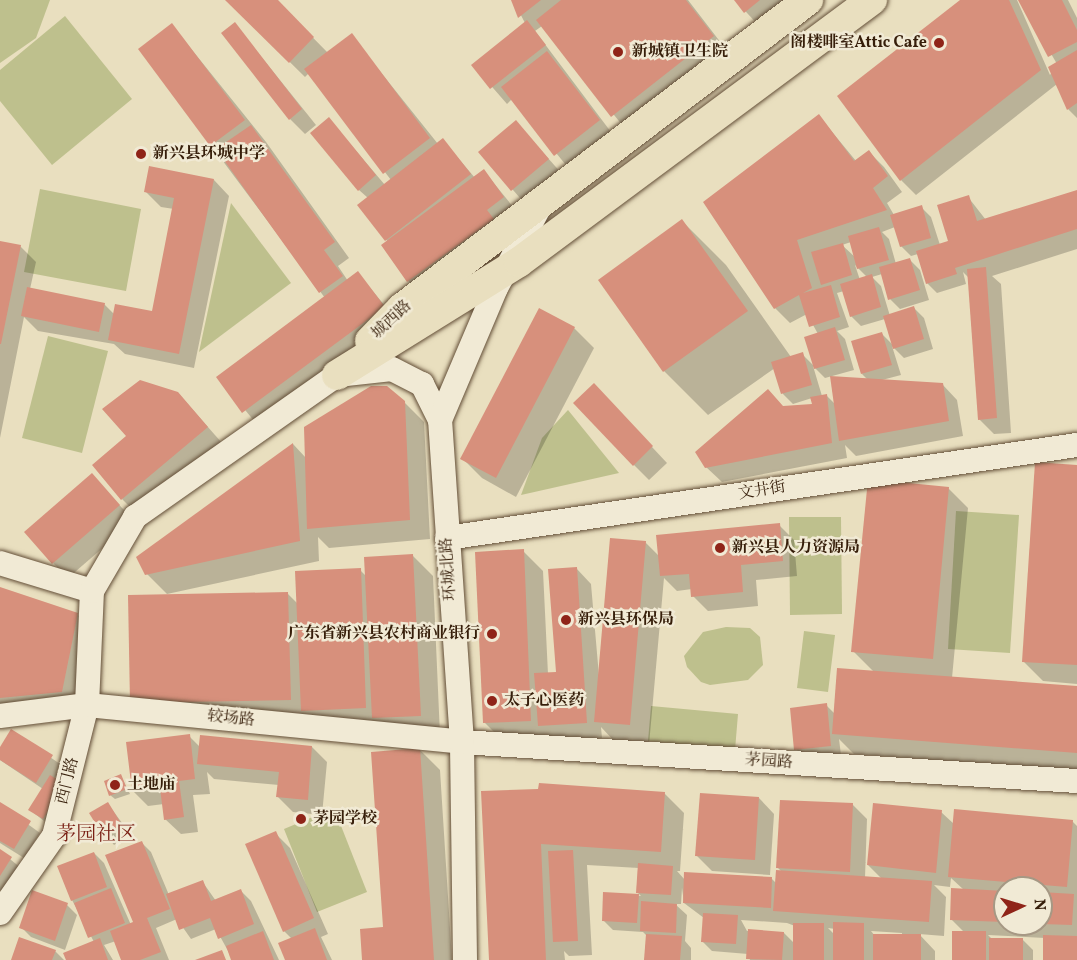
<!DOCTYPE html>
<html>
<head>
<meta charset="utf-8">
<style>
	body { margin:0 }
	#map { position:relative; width:1077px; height:960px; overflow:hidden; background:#e9dfbf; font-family:Vollkorn,"Noto Serif SC",serif }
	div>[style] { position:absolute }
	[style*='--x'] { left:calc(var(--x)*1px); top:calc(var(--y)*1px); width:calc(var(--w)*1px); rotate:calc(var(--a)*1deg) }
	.green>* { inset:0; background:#bec08d }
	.shadow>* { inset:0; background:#0003 }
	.building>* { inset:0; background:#d7907c }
	.roads { filter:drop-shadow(0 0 2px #634e37) drop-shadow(0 0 2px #634e37) }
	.minor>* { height:24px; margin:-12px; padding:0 12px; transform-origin:12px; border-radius:12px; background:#f1ead5 }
	.major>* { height:30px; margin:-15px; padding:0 15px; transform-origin:15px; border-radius:15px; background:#e9dfbf }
	.dots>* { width:16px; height:16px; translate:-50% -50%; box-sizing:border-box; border:3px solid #f1ead5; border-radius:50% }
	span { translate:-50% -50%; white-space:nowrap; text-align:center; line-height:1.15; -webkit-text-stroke:5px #f1ead5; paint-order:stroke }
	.poi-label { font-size:16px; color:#361e0a; font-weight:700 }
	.right { translate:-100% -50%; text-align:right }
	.left { translate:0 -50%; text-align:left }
	.street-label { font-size:16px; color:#361e0a }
	.quarter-label { font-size:20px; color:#7a1f14 }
	.north { position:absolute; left:993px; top:876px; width:60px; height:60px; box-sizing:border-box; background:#f1ead5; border:2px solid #a69884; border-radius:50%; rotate:86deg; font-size:16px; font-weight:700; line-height:24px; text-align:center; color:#361e0a }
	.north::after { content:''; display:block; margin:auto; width:21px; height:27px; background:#8f2418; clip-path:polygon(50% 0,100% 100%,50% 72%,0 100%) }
</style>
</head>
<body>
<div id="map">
	<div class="green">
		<i style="clip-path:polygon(0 0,50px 0,36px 38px,0 63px)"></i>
		<i style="clip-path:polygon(65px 16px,132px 99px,52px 165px,0 101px,0 70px)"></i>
		<i style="clip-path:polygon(40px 189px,141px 209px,126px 291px,24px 272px)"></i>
		<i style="clip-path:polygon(231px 203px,291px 283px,199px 352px)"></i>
		<i style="clip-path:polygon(48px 336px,108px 351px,82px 453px,22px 438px)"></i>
		<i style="clip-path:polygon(568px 410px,619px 473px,521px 495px,542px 438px)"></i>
		<i style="clip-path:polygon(956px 511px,1019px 515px,1010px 653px,948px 649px)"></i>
		<i style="clip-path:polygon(789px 517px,841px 517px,842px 614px,790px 615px)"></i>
		<i style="clip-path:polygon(726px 627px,750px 628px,760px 637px,763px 665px,748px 680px,710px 685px,701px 682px,687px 667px,684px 656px,703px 632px)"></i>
		<i style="clip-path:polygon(804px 631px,835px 635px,828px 692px,797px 688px)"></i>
		<i style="clip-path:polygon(651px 706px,738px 714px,735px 750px,648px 741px)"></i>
		<i style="clip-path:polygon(334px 808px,367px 892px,317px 912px,284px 829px)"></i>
	</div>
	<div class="shadow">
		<i style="clip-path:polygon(227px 0,276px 0,328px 53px,351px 35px,438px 144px,443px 140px,475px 178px,484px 171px,518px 213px,424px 296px,408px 281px,388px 242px,359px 205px,368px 198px,359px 190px,329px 119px,385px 185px,391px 180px,309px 73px,305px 77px)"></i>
		<i style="clip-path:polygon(513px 0,688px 0,728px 52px,627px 131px,542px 26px,535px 31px,614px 136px,570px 170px,512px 99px,507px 104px,473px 65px,525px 23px)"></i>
		<i style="clip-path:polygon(735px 0,795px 0,760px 27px)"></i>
		<i style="clip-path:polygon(962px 0,1017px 0,1050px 75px,1057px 64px,1020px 0,1068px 0,1077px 18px,1077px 118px,1068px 109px,1057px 84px,916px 195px,901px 180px)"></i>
		<i style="clip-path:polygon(235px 24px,316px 125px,305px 134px,290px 119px)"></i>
		<i style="clip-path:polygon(172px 25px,266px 142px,349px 258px,338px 266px,348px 281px,358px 273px,399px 323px,259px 427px,218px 377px,325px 298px,140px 50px)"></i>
		<i style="clip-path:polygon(evenodd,819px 116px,856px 161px,869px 152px,884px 167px,902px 192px,887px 203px,894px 215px,921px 207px,931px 217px,940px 245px,947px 243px,968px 197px,986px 220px,1077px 191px,1077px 249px,992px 276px,1001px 284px,1011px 433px,994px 434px,979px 419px,970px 279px,963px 272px,966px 284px,937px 293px,927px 283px,918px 254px,911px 256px,901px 246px,895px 227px,882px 232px,889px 239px,896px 264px,910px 260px,920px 270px,929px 300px,900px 309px,890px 299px,882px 274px,872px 277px,881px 286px,890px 316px,914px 308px,924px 318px,933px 349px,904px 358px,892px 346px,901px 375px,882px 380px,942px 384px,957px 400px,963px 436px,856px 456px,845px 445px,847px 458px,722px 482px,706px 467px,784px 407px,813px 406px,812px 398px,793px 404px,783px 394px,775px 368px,708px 415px,664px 371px,600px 280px,682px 221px,726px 265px,791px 357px,802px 354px,814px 366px,818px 334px,807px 314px,790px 323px,775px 308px,819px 116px,851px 242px,856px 258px,842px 245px,851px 242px,819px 116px,855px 265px,867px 277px,860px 280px,855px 265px,819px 116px,844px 291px,851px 316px,861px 326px,885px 319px,893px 345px,882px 334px,862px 374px,868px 380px,836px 405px,826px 395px,822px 396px,813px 366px,825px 378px,854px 370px,845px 339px,837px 331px,849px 327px,837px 293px,844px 291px)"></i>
		<i style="clip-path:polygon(516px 122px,563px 175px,527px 206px,480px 152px)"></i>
		<i style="clip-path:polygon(214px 180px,229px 196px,194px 368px,125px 354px,114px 344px,38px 331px,24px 317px,0 438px,0 242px,20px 246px,36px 262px,30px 289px,104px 304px,115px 315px,153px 313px,174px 209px,161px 207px,146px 192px)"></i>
		<i style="clip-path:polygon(574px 328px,594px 348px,516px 497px,482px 478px,462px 458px)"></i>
		<i style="clip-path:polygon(178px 393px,222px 443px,137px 514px,122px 499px)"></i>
		<i style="clip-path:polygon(609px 401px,667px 463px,649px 480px,634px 465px)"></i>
		<i style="clip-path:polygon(404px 402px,424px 422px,430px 539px,329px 548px,318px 537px,319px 561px,167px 594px,147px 574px,293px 444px,306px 458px)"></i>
		<i style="clip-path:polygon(1077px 466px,1077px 684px,1043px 681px,1023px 661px)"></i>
		<i style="clip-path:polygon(92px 475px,134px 521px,68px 578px,53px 563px)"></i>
		<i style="clip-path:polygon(948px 488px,968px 508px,952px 678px,1077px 688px,1077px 771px,854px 754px,839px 739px,841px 755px,806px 759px,796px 749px,826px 705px,835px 714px,874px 672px,853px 651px)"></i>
		<i style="clip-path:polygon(779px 525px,794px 540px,797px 576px,756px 580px,758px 606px,708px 611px,693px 596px,692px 589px,677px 591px,664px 578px,649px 745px,615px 742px,601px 727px,602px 738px,504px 742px,484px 722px,523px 551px,543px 571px,548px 674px,557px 673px,576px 568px,591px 584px,599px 676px,645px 542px,660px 557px)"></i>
		<i style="clip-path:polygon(413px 556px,433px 576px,440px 735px,151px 722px,288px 594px,298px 604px,360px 570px,367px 577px)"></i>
		<i style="clip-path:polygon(0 589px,77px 614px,97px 634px,81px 712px,0 719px)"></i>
		<i style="clip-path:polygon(12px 731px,63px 766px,54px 779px,53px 828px,30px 810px,43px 789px,0 760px,0 750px)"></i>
		<i style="clip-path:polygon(189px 736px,200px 747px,312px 747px,327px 762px,322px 815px,293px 812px,278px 797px,279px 785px,214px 779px,207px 772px,210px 794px,193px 795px,198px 832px,181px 834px,165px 819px,164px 804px,148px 806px,133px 791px)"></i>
		<i style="clip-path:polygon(420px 750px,440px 770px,452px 960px,364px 960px,385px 929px)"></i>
		<i style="clip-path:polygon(121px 776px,130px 794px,115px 799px,110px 795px)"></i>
		<i style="clip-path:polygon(evenodd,482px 793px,664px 793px,684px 813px,680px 871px,677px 871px,685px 880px,771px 878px,777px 884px,782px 872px,778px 868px,852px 804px,867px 819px,865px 878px,882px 879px,868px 865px,941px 812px,954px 824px,1072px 821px,1077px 826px,1077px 960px,1045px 960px,1045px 938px,988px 935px,992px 939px,1021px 938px,1033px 950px,1033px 960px,953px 960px,965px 933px,951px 919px,964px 890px,951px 878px,950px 887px,934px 885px,946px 897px,944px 936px,919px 934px,935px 951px,935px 960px,750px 960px,748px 954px,712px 951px,702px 941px,704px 918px,684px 903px,682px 888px,681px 904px,675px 904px,687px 915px,685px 941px,691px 948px,691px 960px,646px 960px,647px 936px,643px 932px,613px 930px,603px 920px,605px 893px,641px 896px,637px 892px,639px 868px,587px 865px,592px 955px,569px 956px,564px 951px,565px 960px,491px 960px,482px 793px,1005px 888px,1041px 888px,1041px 924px,1005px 924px,1005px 888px,482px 793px,741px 920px,787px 923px,795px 926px,794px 943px,784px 933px,747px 931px,741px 920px,482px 793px,828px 928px,835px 929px,835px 935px,828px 928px,482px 793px,871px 931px,902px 933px,902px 936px,875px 936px,871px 931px)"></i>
		<i style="clip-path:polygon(759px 798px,774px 814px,770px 875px,712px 871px,697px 856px)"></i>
		<i style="clip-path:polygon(0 804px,40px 833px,24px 858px,0 843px)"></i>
		<i style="clip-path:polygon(108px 804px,131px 835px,114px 845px,91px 814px)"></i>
		<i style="clip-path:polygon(275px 833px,290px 848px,328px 934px,321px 937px,332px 960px,286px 960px,292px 939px,284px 931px)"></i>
		<i style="clip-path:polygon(141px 842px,151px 852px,169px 895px,202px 881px,216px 901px,241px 891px,251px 901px,279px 960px,233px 960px,216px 929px,191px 939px,177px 919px,156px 928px,169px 960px,123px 960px,116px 941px,104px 945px,113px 960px,68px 960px,94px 942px,72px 900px,94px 853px,104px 863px,131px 925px,135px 923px)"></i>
		<i style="clip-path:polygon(0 851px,21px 868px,5px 894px,0 890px)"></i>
		<i style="clip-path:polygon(67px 905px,77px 915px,65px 950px,31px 937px,21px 927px)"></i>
		<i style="clip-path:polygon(55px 951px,64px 960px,13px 960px)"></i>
	</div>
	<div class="building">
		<i style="clip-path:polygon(225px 0,278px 0,314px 37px,289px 63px)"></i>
		<i style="clip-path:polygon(511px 0,541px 0,518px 18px)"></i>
		<i style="clip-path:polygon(561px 0,686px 0,714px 36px,611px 117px,536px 20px)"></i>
		<i style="clip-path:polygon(734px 0,760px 0,744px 13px)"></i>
		<i style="clip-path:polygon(960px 0,1009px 0,1041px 70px,900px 181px,837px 96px)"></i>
		<i style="clip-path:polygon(1018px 0,1062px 0,1077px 30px,1077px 42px,1048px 57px)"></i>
		<i style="clip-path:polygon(527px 20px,546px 45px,490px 89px,471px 65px)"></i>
		<i style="clip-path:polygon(235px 22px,302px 109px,289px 120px,221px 33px)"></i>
		<i style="clip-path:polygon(172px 23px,245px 120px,210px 146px,138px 49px)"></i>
		<i style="clip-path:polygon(352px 33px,430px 138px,383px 174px,304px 69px)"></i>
		<i style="clip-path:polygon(1077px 50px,1077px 103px,1067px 110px,1048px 67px)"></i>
		<i style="clip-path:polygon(547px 51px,600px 120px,554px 156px,501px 87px)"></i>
		<i style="clip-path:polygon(819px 114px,854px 161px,869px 150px,888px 176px,873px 188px,887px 210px,797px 240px,812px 288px,803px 293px,831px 285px,840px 317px,809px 327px,799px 295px,774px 309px,703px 202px)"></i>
		<i style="clip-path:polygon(329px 117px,376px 175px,358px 191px,310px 133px)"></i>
		<i style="clip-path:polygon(516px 120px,549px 159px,511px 191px,478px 152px)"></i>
		<i style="clip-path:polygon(251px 125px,335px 242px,324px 250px,343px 276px,319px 293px,216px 149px)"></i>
		<i style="clip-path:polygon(443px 138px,471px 174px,385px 241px,357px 205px)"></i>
		<i style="clip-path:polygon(149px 166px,214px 179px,179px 354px,108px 340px,115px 304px,152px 311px,174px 198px,144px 192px)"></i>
		<i style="clip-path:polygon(484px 169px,504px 197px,487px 210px,494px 219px,407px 282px,381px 245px)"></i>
		<i style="clip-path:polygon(1077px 190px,1077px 229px,955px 268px,957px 274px,926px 284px,916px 251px,948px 241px,937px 205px,969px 195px,977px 221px)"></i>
		<i style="clip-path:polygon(922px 205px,931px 238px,900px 247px,890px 215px)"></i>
		<i style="clip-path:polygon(682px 219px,748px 311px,663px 372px,598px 280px)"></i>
		<i style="clip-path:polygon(879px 227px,889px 260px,857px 269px,848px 236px)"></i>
		<i style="clip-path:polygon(0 241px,21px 245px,1px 344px,0 344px)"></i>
		<i style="clip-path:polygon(843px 243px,852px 275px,821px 285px,811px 252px)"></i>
		<i style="clip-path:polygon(910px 258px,920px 290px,888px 300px,879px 267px)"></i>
		<i style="clip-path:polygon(986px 267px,997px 418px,978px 420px,967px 269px)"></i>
		<i style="clip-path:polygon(358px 271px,385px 307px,242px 413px,216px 377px)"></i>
		<i style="clip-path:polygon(872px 274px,881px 307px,850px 317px,840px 284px)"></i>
		<i style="clip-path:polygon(27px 287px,105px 303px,99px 332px,21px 316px)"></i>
		<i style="clip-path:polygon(914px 306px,924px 339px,893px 349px,883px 316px)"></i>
		<i style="clip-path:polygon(539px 308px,575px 327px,496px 478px,460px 459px)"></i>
		<i style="clip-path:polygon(835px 327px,845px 360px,814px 369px,804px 337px)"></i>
		<i style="clip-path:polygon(882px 332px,892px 365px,861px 374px,851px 341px)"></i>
		<i style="clip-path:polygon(803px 352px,812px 385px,781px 394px,771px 362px)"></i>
		<i style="clip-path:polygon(830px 376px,943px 383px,949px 421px,839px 441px)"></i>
		<i style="clip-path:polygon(140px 380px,178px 392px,208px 427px,121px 500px,92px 465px,126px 436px,102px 409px)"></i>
		<i style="clip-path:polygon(594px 383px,653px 446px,633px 466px,573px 403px)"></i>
		<i style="clip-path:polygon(371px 386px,387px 386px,405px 401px,410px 520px,307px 529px,304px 427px)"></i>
		<i style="clip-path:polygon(768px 389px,783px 406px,812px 404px,810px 397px,827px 394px,832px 443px,705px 468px,695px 452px)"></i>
		<i style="clip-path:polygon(293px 443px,300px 541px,145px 575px,136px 557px)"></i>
		<i style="clip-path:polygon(1035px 462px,1077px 465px,1077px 665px,1022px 662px)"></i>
		<i style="clip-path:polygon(92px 473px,120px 505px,52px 564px,24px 532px)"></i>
		<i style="clip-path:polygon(868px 479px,949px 487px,933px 659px,851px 652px)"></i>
		<i style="clip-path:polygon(780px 523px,783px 561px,741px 565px,743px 592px,691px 597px,689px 574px,660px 576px,656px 535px)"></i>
		<i style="clip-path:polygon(610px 538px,646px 541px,630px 725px,594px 722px)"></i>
		<i style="clip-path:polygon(524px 549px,531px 721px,483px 723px,475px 552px)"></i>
		<i style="clip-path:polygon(413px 554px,421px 716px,372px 718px,364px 557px)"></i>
		<i style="clip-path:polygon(577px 567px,587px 723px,538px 726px,534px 673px,556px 672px,548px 569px)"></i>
		<i style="clip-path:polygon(361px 568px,366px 708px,301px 711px,295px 571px)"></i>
		<i style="clip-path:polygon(0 587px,78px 613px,62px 692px,0 698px)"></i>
		<i style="clip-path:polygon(288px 592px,291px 700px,130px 703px,128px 595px)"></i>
		<i style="clip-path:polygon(837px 668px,1077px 686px,1077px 753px,832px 734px)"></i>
		<i style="clip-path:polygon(827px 703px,831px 746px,794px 750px,790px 708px)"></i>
		<i style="clip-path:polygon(11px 729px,53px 755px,36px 783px,0 760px,0 747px)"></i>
		<i style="clip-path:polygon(190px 734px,195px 779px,179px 781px,184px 817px,164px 820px,160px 788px,132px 791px,126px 742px)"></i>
		<i style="clip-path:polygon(200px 735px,312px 746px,308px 800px,276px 797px,279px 772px,197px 764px)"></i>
		<i style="clip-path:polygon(420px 748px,434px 960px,362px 960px,360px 929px,383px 927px,371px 752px)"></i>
		<i style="clip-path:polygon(121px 774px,127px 789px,109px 796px,104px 781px)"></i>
		<i style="clip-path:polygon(50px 775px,65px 784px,43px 819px,28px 810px)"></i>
		<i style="clip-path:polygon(539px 783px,665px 792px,661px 852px,541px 844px,546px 960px,489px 960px,481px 791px,538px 789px)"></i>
		<i style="clip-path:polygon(700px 793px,759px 797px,755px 860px,695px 856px)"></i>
		<i style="clip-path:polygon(780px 800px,853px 803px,850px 872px,776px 868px)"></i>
		<i style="clip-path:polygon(0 802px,31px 821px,14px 849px,0 841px)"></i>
		<i style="clip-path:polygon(108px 802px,122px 825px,103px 836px,89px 813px)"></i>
		<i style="clip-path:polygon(873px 803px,942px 810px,936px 873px,867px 865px)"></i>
		<i style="clip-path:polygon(954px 809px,1073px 820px,1067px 887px,948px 877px)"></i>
		<i style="clip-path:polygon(276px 831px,314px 918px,283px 932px,245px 844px)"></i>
		<i style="clip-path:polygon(142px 841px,170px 909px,147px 918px,161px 952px,140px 960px,121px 960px,110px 931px,133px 922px,105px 855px)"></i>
		<i style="clip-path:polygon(0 849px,12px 857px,0 876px)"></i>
		<i style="clip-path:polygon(573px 850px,578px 941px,553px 942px,548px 851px)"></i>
		<i style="clip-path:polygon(94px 852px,107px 887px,71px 901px,57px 866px)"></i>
		<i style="clip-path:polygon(638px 863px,673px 866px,671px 895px,636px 893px)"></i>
		<i style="clip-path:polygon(776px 870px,932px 881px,929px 922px,773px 911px)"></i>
		<i style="clip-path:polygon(684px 872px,772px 877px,771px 908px,683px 903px)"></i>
		<i style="clip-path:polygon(203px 880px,211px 901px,241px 889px,254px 924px,218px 939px,210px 918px,179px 930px,166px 894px)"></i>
		<i style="clip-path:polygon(111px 888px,125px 923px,88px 938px,74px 903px)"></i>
		<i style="clip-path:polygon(951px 888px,1005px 891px,1005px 922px,950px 920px)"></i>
		<i style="clip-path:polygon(32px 890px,68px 903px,55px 941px,19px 928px)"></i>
		<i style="clip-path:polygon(603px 892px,639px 894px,637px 923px,602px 921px)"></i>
		<i style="clip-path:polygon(1041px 892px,1074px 894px,1072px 925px,1041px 924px)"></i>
		<i style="clip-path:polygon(641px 901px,677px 904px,676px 933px,640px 931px)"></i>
		<i style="clip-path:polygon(703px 913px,738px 915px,736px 944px,701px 942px)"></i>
		<i style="clip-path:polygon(833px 922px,864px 923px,864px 960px,833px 960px)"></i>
		<i style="clip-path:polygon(793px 923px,824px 923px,824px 960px,793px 960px)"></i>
		<i style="clip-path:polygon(315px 928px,327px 960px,285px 960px,278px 943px)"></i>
		<i style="clip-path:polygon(748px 929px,784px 932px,782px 960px,746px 959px)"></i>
		<i style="clip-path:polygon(263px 931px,274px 960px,231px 960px,226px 946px)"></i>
		<i style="clip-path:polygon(952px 931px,986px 931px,986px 960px,952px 960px)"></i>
		<i style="clip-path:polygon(646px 934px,682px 936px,680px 960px,644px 960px)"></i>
		<i style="clip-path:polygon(873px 934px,921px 934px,921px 960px,873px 960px)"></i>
		<i style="clip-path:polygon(1043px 935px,1077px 936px,1077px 960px,1043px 960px)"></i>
		<i style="clip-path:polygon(19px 937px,56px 950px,52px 960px,11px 960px)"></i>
		<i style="clip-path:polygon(100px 938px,108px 960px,66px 960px,63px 953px)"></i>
		<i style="clip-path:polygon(989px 938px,1023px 938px,1023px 960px,989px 960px)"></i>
		<i style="clip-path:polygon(222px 950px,226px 960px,195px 960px)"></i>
	</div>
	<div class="roads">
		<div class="minor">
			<i style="--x:447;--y:538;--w:637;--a:-8.4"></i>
			<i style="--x:0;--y:563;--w:96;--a:16.9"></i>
			<i style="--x:0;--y:716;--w:88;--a:-7.2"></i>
			<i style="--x:87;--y:705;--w:377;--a:5.6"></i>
			<i style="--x:462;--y:742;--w:616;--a:3.63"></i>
			<i style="--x:0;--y:913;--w:94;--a:-55"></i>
			<i style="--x:54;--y:836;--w:135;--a:-75.9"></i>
			<i style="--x:87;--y:705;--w:114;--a:-87.5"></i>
			<i style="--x:92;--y:591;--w:86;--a:-59.8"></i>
			<i style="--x:135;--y:517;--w:247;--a:-35.1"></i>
			<i style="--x:337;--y:375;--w:55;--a:-6.2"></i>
			<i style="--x:392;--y:369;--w:34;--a:27"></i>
			<i style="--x:422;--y:384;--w:40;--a:63.4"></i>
			<i style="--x:465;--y:960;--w:218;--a:-90.8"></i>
			<i style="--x:462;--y:742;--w:323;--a:-93.9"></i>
			<i style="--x:440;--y:420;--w:143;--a:-67"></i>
			<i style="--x:496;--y:288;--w:91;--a:-61.7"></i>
		</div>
		<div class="major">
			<i style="--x:370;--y:341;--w:46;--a:-45.9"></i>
			<i style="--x:402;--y:308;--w:510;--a:-37.18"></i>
			<i style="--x:337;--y:375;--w:214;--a:-31.8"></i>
			<i style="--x:519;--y:262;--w:440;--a:-36.6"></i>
		</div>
	</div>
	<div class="dots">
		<i style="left:939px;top:43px;background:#8f2418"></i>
		<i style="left:618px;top:52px;background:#8f2418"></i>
		<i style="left:141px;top:154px;background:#8f2418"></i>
		<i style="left:720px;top:548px;background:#8f2418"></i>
		<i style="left:566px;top:620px;background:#8f2418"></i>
		<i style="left:492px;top:634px;background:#8f2418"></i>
		<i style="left:492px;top:701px;background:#8f2418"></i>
		<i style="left:115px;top:785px;background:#8f2418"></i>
		<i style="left:301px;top:819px;background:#8f2418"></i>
	</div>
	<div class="poi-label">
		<span class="right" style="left:927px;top:43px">阁楼啡室Attic Cafe</span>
		<span class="left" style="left:632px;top:52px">新城镇卫生院</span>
		<span class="left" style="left:153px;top:154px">新兴县环城中学</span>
		<span class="left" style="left:732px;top:548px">新兴县人力资源局</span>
		<span class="left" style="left:578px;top:620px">新兴县环保局</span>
		<span class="right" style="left:480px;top:634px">广东省新兴县农村商业银行</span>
		<span class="left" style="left:504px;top:701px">太子心医药</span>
		<span class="left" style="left:127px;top:785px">土地庙</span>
		<span class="left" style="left:313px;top:819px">茅园学校</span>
	</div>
	<div class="street-label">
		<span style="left:392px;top:320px;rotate:-43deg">城西路</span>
		<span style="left:762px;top:491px;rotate:-9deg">文井街</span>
		<span style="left:449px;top:569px;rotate:-94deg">环城北路</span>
		<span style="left:231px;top:719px;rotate:6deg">较场路</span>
		<span style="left:769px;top:762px;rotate:4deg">茅园路</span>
		<span style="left:68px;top:781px;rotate:-76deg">西门路</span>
	</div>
	<div class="quarter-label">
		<span style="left:96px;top:835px">茅园社区</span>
	</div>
	<div class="north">N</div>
</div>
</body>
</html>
